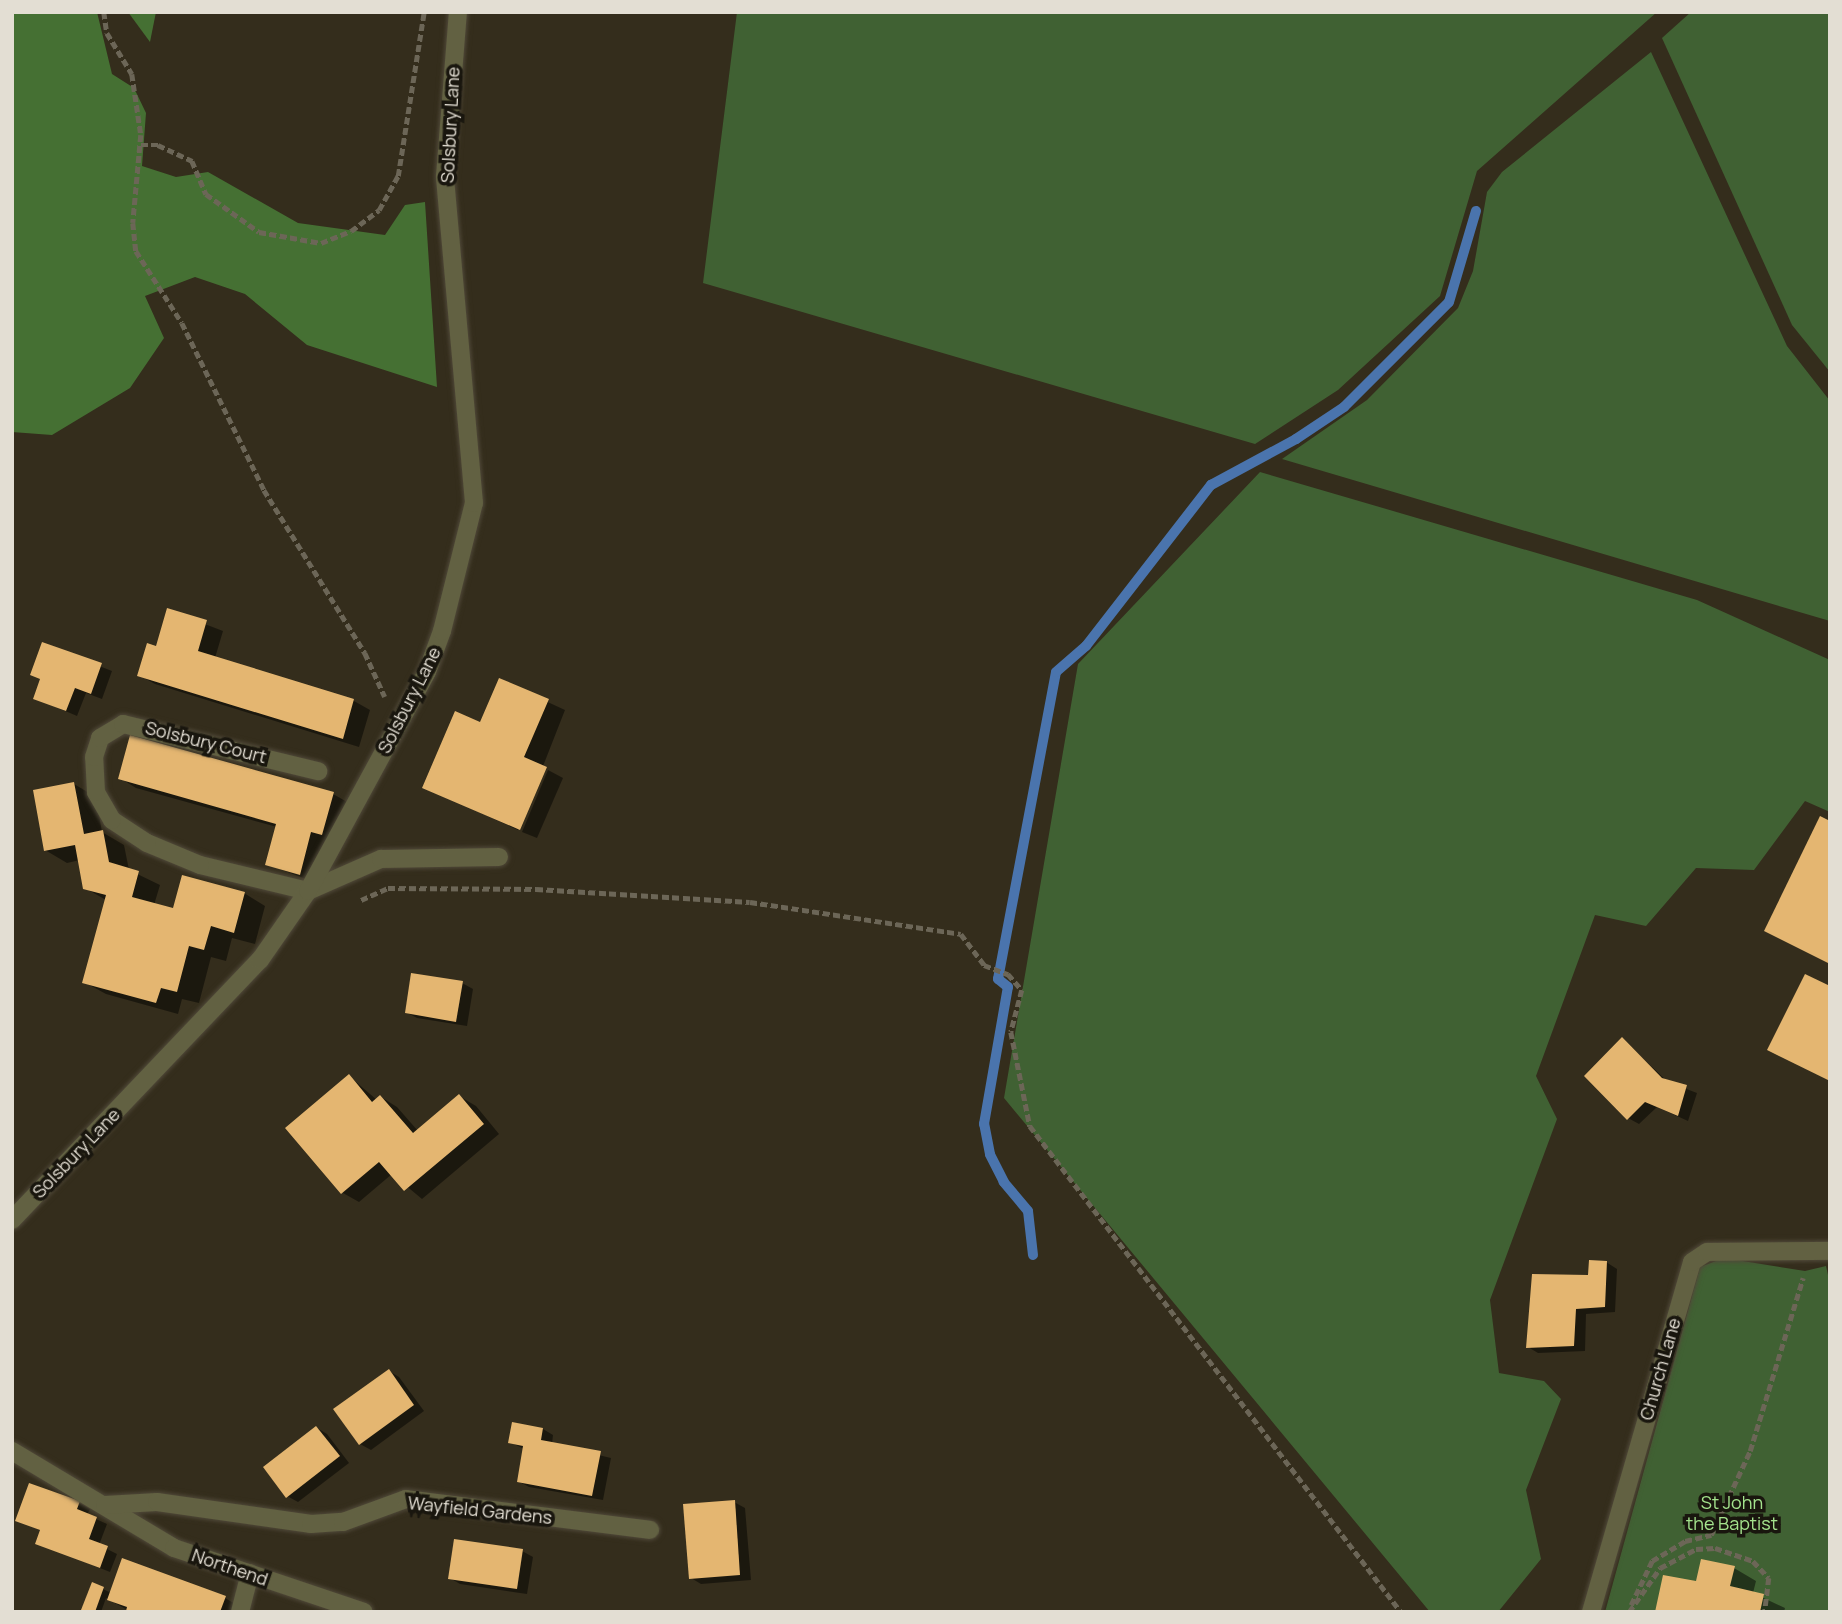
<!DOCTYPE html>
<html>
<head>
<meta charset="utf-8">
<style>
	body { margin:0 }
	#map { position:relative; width:1842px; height:1624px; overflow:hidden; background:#342d1c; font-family:Manrope,sans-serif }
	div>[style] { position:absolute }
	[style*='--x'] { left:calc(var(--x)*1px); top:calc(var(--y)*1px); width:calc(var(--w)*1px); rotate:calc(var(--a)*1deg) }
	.green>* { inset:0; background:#406133 }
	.forest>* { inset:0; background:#457033 }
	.shadow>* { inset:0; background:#0007 }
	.stream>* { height:10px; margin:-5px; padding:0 5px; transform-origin:5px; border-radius:5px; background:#4a74ad }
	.building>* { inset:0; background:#e4b671 }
	.path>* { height:4.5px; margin-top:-2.25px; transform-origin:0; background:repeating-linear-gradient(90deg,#6c6657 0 7px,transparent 0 10.5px) }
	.roads { filter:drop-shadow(0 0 2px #504939) drop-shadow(0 0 2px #504939) }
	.lane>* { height:18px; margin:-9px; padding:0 9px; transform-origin:9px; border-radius:9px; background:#626142 }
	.street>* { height:18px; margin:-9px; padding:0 9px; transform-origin:9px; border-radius:9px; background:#626142 }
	span { translate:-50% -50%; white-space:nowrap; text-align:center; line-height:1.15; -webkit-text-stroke:7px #19160e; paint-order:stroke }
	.street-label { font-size:18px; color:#e3ded3 }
	.park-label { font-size:18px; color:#a4e38d }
	.frame { position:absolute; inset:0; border:14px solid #e3ded3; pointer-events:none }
</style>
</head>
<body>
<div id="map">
	<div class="green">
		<i style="clip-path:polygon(737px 12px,1657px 12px,1477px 171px,1440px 296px,1338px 390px,1255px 444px,703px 283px)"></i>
		<i style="clip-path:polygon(1691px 12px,1830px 12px,1830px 372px,1792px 325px,1662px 38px)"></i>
		<i style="clip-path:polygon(1651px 52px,1787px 346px,1830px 401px,1830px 621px,1282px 459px,1367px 400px,1458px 308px,1473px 271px,1487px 192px,1502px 172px)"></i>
		<i style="clip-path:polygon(1260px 472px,1697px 600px,1830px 660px,1830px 812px,1805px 801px,1754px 870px,1696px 868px,1646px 926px,1595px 915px,1536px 1076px,1557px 1119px,1490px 1300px,1499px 1373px,1544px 1381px,1561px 1399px,1526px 1490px,1541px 1559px,1498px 1612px,1430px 1612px,1004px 1098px,1078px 664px)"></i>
		<i style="clip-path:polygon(1724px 1258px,1805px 1271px,1826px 1266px,1830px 1284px,1830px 1612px,1605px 1612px,1700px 1267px)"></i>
	</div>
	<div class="forest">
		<i style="clip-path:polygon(12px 12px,97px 12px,112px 74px,134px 88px,146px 113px,142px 166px,176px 177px,208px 172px,298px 223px,385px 235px,405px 205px,425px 202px,437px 387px,307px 345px,245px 294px,195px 277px,145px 296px,164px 338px,130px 388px,52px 435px,12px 432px)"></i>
		<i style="clip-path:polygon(128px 12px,156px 12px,150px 42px)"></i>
	</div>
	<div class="shadow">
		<i style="clip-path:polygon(168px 610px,223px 631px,215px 658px,354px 701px,370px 710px,359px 747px,155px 684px,139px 675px,157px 648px)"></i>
		<i style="clip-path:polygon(43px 644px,112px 671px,102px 699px,86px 693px,77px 716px,35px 698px,42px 680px)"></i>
		<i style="clip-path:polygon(500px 680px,565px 710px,518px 830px,424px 787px,481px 725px)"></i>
		<i style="clip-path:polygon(548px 770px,563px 778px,537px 838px,522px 832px)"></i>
		<i style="clip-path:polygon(120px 778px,333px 794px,349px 803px,316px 883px,267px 864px,277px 827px,136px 788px)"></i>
		<i style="clip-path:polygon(74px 784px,96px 797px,102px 832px,124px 845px,129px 870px,160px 885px,154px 905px,174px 910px,244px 893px,265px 906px,255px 944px,232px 938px,226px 961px,211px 957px,199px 1003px,182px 999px,178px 1014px,106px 994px,84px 982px,106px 900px,85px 888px,80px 860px,67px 863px,45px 850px)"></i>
		<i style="clip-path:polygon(462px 983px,473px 989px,467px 1026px,417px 1018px,406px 1012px)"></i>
		<i style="clip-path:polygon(1623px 1040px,1668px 1082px,1697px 1093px,1688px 1121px,1657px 1107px,1639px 1124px,1628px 1118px)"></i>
		<i style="clip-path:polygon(349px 1076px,377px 1100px,381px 1097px,397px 1107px,418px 1131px,459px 1096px,476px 1106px,499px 1134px,422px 1199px,392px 1174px,359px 1202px,343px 1193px,288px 1128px)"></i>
		<i style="clip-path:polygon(1606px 1262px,1617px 1269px,1615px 1312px,1586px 1314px,1585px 1351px,1538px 1353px,1528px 1347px)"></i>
		<i style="clip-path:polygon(389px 1371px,399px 1377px,424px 1411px,371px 1450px,360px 1444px)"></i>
		<i style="clip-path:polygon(513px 1424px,543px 1429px,553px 1435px,552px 1444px,611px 1458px,603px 1500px,529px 1487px,518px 1481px,524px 1449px,510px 1442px)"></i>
		<i style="clip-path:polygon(317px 1428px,327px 1434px,349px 1463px,298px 1502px,287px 1496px)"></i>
		<i style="clip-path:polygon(30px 1485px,79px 1503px,90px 1509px,87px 1515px,107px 1524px,99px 1545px,117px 1554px,110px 1572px,37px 1543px,42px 1531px,17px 1520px)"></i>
		<i style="clip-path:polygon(734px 1502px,745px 1508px,751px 1580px,701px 1584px,691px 1578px)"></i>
		<i style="clip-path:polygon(522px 1551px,533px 1557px,527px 1594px,460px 1584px,450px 1578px)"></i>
		<i style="clip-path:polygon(1734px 1568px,1756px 1581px,1753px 1593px,1785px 1608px,1784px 1612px,1657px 1612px,1697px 1583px)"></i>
		<i style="clip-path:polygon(93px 1584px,111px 1593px,225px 1598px,235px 1604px,233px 1612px,131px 1612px,106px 1598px,101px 1612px,87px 1612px)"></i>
	</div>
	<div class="stream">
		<i style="--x:1033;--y:1255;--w:44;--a:-96.5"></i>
		<i style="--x:1028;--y:1211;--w:38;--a:-130"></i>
		<i style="--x:1004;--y:1182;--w:31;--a:-117"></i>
		<i style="--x:990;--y:1154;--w:31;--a:-101"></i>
		<i style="--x:984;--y:1124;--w:139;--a:-80.1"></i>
		<i style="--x:1008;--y:987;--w:13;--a:-141"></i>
		<i style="--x:998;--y:979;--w:312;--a:-79.3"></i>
		<i style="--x:1056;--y:672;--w:40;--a:-41"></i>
		<i style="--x:1086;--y:646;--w:204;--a:-52.2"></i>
		<i style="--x:1211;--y:485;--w:97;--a:-28.4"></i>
		<i style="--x:1296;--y:439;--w:58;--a:-33.7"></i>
		<i style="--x:1344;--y:407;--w:148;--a:-45"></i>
		<i style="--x:1449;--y:302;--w:95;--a:-73.5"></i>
	</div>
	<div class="building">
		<i style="clip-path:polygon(167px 608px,207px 620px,198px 651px,354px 699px,343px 739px,137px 676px,147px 643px,156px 646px)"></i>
		<i style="clip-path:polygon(42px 642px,102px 663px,91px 694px,75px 688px,66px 711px,33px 699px,40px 679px,30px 675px)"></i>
		<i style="clip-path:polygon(499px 678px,549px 699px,524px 757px,547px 767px,520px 830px,422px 788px,455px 711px,480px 722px)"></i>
		<i style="clip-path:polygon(130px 735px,334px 792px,322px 835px,311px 832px,300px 875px,265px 865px,276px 824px,118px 779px)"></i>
		<i style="clip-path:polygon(74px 782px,84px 834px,103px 830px,109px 862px,139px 871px,132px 897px,173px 908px,182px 875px,245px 892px,234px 933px,211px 926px,204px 950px,189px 946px,177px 992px,161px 988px,156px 1003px,82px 983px,106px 895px,83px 889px,75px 845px,44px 851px,33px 790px)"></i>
		<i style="clip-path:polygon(1820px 816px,1830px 821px,1830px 964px,1764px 931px)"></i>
		<i style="clip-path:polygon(411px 973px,463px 981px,456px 1022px,405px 1013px)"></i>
		<i style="clip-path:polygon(1805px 974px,1830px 986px,1830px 1081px,1767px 1050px)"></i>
		<i style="clip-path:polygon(1622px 1037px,1662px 1078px,1687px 1085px,1678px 1116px,1645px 1102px,1627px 1120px,1584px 1076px)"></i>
		<i style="clip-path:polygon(349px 1074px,372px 1102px,380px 1095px,413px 1133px,459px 1094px,484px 1124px,404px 1191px,379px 1162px,341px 1194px,285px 1128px)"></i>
		<i style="clip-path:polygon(1589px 1260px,1607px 1261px,1605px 1307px,1576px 1309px,1574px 1346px,1526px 1348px,1532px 1274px,1588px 1275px)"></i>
		<i style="clip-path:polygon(389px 1369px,414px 1405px,359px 1445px,333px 1409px)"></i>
		<i style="clip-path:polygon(512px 1422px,543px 1428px,541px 1440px,601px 1451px,592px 1496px,517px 1482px,523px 1446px,508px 1443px)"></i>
		<i style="clip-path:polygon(316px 1426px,340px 1456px,286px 1498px,263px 1467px)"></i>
		<i style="clip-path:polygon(29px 1483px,80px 1501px,77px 1509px,97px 1517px,89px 1539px,108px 1546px,100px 1568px,35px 1544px,40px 1530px,15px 1521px)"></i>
		<i style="clip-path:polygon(735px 1500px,740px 1575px,689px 1579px,683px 1504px)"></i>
		<i style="clip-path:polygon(454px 1539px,523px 1549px,517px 1589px,448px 1579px)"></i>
		<i style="clip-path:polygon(122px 1558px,226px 1596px,220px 1612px,126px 1611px,127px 1607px,107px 1600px)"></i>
		<i style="clip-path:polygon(1701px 1559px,1735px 1566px,1730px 1586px,1764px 1594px,1760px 1612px,1655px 1612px,1663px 1575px,1696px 1581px)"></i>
		<i style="clip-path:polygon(92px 1582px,104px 1587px,95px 1612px,86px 1612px,81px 1610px)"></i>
	</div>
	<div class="path">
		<i style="--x:104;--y:12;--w:21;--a:82"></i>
		<i style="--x:107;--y:33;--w:48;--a:58.6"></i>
		<i style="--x:132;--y:74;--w:62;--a:81.6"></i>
		<i style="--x:141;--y:135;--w:88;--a:95.2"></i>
		<i style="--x:133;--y:223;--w:28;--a:84"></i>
		<i style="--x:136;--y:251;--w:85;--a:57.4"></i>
		<i style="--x:182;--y:323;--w:186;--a:63.8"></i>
		<i style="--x:264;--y:490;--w:192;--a:58.2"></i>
		<i style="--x:365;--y:653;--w:48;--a:65.6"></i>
		<i style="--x:141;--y:145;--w:17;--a:0"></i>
		<i style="--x:158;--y:145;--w:38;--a:25"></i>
		<i style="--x:192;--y:161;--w:36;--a:67"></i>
		<i style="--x:206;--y:194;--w:65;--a:35.6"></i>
		<i style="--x:259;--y:232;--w:63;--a:10.1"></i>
		<i style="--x:321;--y:243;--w:32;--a:-22"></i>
		<i style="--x:351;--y:231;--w:35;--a:-37"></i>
		<i style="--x:379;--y:210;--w:39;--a:-61"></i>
		<i style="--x:398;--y:176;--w:166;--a:-81"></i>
		<i style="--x:361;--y:900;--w:30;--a:-24"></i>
		<i style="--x:388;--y:888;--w:148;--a:0.4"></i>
		<i style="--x:536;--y:889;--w:214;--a:3.5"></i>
		<i style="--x:750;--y:902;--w:213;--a:8.6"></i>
		<i style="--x:961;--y:934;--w:39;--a:53"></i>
		<i style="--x:984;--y:965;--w:26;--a:21"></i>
		<i style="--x:1008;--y:974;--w:21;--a:49"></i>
		<i style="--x:1022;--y:990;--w:43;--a:104.7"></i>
		<i style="--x:1011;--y:1032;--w:96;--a:78.6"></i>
		<i style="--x:1030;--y:1126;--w:611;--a:52.64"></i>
		<i style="--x:1631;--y:1605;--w:49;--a:-64.5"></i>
		<i style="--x:1652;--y:1561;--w:39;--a:-31"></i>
		<i style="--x:1685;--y:1541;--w:27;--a:-13"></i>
		<i style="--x:1711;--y:1535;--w:93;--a:-65.1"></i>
		<i style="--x:1750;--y:1451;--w:181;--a:-73"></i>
		<i style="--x:1629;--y:1612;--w:54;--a:-54.8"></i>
		<i style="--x:1660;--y:1568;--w:41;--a:-27.8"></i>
		<i style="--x:1696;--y:1549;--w:19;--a:-3"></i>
		<i style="--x:1715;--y:1548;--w:40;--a:18.9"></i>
		<i style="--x:1753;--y:1561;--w:23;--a:47"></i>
		<i style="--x:1769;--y:1578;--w:34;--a:97"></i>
	</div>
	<div class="roads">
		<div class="lane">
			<i style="--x:308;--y:891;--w:80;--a:-23.7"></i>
			<i style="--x:381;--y:859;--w:118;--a:-1"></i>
			<i style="--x:240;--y:1612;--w:40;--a:-75.6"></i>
			<i style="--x:1591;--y:1612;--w:364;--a:-73.9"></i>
			<i style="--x:1692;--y:1262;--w:18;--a:-34"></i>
			<i style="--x:1707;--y:1252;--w:123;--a:-0.5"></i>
		</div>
		<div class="street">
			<i style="--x:308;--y:891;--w:111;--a:-166.5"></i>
			<i style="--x:200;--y:865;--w:57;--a:-157.5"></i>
			<i style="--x:147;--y:843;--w:42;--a:-146.7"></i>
			<i style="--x:112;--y:820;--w:32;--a:-120"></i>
			<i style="--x:96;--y:792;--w:35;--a:-93"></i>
			<i style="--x:94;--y:757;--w:20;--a:-72"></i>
			<i style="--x:100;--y:738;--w:27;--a:-31"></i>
			<i style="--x:123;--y:724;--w:201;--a:13.6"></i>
			<i style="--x:12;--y:1220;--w:359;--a:-46.4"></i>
			<i style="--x:260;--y:960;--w:84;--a:-55.2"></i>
			<i style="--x:308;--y:891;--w:249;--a:-61.5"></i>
			<i style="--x:427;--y:672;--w:44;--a:-69.9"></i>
			<i style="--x:442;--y:631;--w:132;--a:-76"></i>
			<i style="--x:474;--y:503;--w:328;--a:-95.1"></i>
			<i style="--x:445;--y:176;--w:165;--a:-85.5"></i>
			<i style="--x:12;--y:1451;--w:189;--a:30.9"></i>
			<i style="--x:174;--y:1548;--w:200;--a:18.6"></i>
			<i style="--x:105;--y:1505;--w:52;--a:-3.3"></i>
			<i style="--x:157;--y:1502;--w:156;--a:8.1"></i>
			<i style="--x:311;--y:1524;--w:32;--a:-4"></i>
			<i style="--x:343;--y:1522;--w:67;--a:-20.1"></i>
			<i style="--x:406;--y:1499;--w:246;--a:7.2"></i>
		</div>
	</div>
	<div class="street-label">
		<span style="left:450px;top:125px;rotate:-87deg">Solsbury Lane</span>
		<span style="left:409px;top:700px;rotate:-63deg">Solsbury Lane</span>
		<span style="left:206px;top:742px;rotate:14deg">Solsbury Court</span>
		<span style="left:76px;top:1153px;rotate:-46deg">Solsbury Lane</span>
		<span style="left:1660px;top:1369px;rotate:-74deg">Church Lane</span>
		<span style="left:480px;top:1510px;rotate:6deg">Wayfield Gardens</span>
		<span style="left:230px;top:1567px;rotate:19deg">Northend</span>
	</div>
	<div class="park-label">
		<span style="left:1732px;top:1513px">St John<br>the Baptist</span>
	</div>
	<div class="frame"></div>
</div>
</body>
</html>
